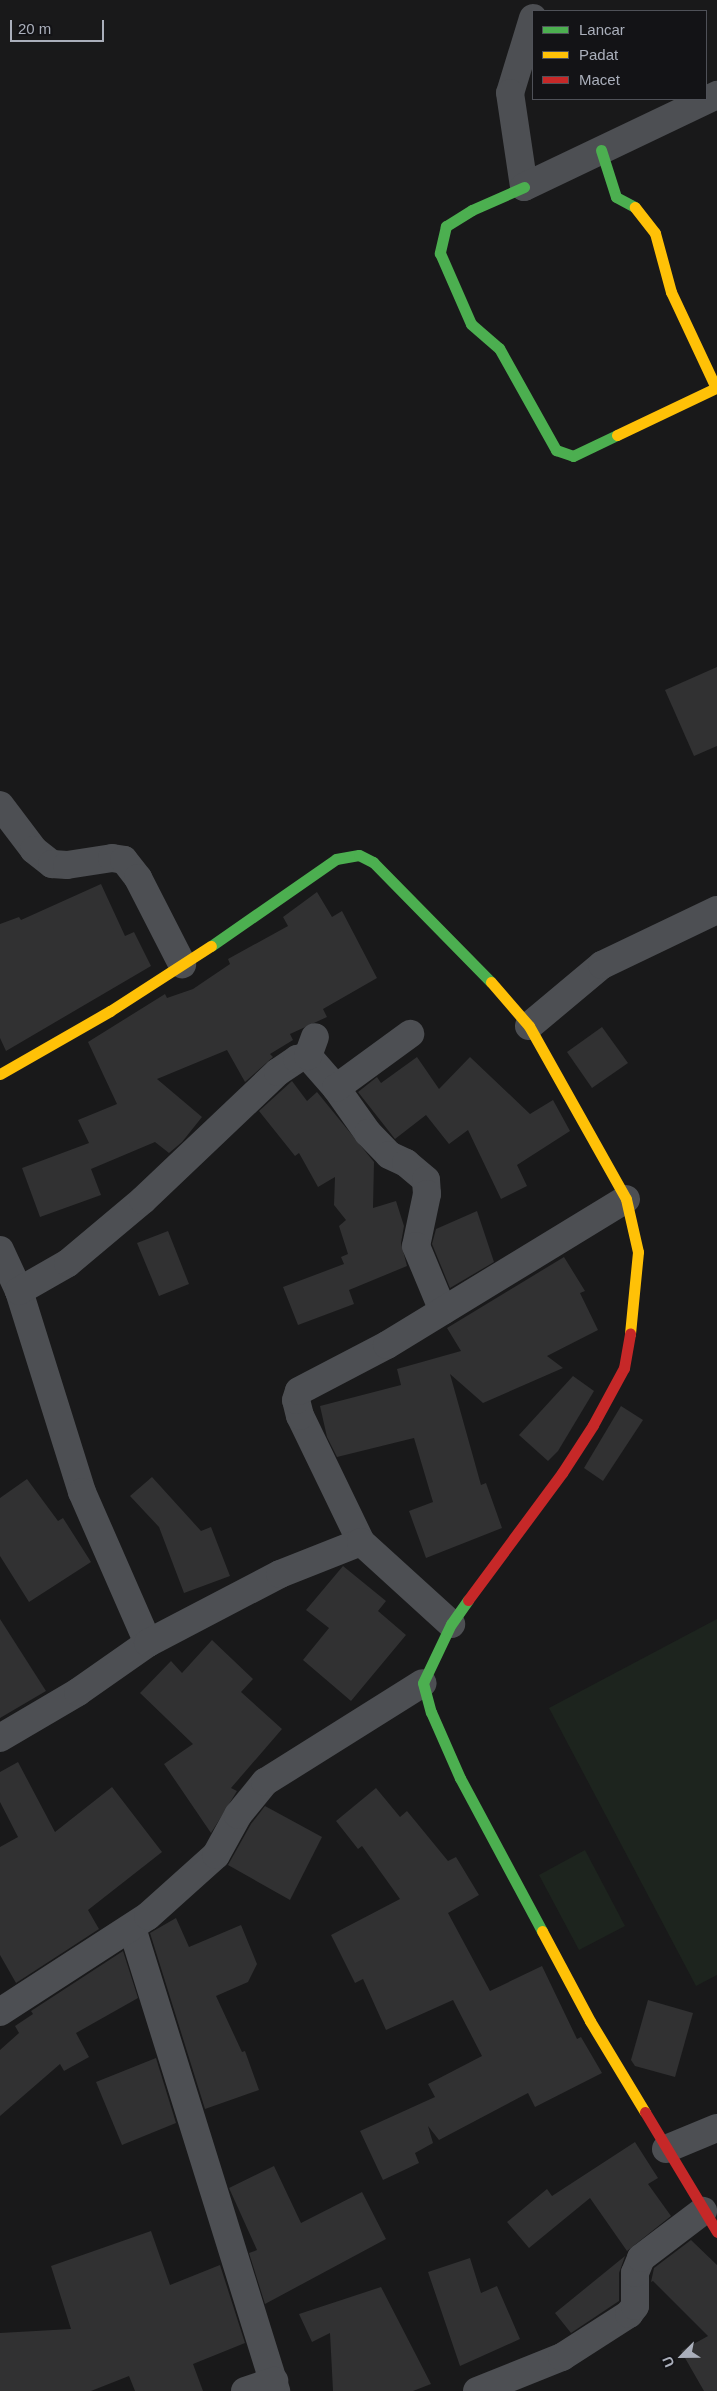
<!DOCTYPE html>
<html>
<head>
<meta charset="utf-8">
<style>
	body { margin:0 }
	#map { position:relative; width:717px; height:2391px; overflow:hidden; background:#19191a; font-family:Helvetica,sans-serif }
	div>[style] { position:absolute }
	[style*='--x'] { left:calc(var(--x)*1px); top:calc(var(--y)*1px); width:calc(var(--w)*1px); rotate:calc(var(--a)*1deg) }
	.green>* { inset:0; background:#1d241e }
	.building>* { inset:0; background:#313132 }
	.street>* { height:28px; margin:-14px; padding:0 14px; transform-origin:14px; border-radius:14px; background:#4d4f53 }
	.fast>* { height:11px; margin:-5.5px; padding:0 5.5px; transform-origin:5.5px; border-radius:5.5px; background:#4caf50 }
	.slow>* { height:11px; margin:-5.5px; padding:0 5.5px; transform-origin:5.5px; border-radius:5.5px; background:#ffc107 }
	.jam>* { height:11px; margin:-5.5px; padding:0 5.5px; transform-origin:5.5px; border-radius:5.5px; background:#c62828 }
	span { translate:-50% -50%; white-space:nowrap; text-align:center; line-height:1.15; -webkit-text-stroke:4.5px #131316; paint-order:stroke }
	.legend { position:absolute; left:532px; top:10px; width:175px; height:90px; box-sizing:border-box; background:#131316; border:1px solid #4f5158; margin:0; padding:6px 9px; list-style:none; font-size:15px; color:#aaafbb }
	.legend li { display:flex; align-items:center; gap:10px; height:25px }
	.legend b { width:25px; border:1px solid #4f5158 }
	.north { position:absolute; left:657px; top:2331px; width:50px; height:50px; -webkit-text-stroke:4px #131316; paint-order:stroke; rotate:247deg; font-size:14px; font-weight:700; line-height:20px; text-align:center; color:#aaafbb }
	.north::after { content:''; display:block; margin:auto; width:18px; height:22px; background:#aaafbb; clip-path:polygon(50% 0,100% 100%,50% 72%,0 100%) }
	.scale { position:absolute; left:10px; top:20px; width:94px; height:22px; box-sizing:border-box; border:2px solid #aaafbb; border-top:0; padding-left:6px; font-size:15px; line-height:18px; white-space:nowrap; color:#aaafbb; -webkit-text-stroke:4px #131316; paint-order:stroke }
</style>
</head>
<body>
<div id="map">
	<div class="green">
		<i style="clip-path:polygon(717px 1619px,717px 1975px,696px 1986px,549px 1708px)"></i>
		<i style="clip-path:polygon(585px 1850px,625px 1926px,579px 1950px,539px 1875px)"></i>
	</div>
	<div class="building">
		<i style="clip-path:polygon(717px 667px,717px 746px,694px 756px,665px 690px)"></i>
		<i style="clip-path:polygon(101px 884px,125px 936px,134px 932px,151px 966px,6px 1051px,0 1038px,0 924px,19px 917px,21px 920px)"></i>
		<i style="clip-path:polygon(317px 892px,332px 917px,342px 911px,377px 978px,323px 1009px,327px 1017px,290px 1034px,293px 1040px,270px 1054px,273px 1057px,245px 1082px,227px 1050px,157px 1079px,202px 1117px,182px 1142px,169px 1153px,155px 1142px,91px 1169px,101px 1195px,40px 1217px,22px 1168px,89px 1143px,78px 1120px,117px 1104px,88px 1042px,165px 994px,167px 998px,193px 989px,230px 964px,228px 959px,288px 926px,283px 917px)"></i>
		<i style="clip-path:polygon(602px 1027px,628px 1063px,592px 1088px,567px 1052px)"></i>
		<i style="clip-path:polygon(417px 1057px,439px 1089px,470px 1057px,530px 1114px,553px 1100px,570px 1131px,517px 1165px,527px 1186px,501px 1199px,468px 1130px,449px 1144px,426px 1115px,395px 1139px,358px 1092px,377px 1077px,381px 1083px)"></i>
		<i style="clip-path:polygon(292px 1081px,307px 1101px,317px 1092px,374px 1162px,373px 1208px,396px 1201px,404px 1226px,401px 1243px,407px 1266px,349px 1290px,354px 1304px,298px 1325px,283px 1287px,344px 1264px,341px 1257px,348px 1254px,339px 1226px,346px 1220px,334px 1205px,335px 1177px,318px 1187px,299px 1153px,295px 1156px,259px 1111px)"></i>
		<i style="clip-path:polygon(477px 1211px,494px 1262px,450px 1288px,432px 1244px,436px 1229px)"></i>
		<i style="clip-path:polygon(168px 1231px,189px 1284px,159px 1296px,137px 1243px)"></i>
		<i style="clip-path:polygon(564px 1257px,585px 1291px,580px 1293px,598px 1330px,547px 1356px,563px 1368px,483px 1403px,450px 1374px,481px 1485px,486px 1483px,502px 1528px,426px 1558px,409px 1511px,433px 1502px,414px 1438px,337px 1457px,327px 1437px,320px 1406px,401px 1385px,397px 1369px,461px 1351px,447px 1328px)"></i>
		<i style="clip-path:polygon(573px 1376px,594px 1391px,558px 1451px,548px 1461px,519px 1435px)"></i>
		<i style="clip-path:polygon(621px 1406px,643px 1420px,603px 1481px,584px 1468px)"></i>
		<i style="clip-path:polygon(152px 1477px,201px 1531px,211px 1527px,230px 1576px,184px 1593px,159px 1527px,130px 1496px)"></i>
		<i style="clip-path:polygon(27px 1479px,58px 1521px,63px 1518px,91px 1562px,29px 1602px,0 1556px,0 1498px)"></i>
		<i style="clip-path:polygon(343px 1566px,386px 1601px,378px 1611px,406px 1635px,351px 1701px,303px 1660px,329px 1628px,306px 1610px)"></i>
		<i style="clip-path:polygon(0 1619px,46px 1691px,0 1718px)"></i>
		<i style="clip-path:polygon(212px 1640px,253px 1679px,241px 1692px,282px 1729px,231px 1788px,237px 1791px,211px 1833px,164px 1764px,193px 1744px,140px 1693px,171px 1661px,182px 1673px)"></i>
		<i style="clip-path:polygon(18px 1762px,55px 1832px,112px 1787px,162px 1852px,88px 1910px,99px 1929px,16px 1983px,0 1955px,0 1847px,18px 1837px,0 1802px,0 1772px)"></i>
		<i style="clip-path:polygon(376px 1788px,400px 1817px,407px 1811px,448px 1861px,456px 1857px,479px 1895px,448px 1913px,490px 1991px,542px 1966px,577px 2039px,581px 2037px,602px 2073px,535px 2107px,528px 2093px,439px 2140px,428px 2126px,433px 2143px,415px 2153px,419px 2163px,383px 2180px,360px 2131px,435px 2097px,428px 2084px,482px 2056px,453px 2000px,386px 2030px,363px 1979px,355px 1983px,331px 1935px,400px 1899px,362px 1846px,358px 1849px,336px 1821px)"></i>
		<i style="clip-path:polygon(265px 1806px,322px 1837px,290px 1900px,228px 1865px,251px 1824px)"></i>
		<i style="clip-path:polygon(176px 1918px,189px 1947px,241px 1925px,257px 1964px,248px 1982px,216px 1996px,242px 2052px,245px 2051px,259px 2090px,205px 2109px,150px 1933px)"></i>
		<i style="clip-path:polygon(123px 1951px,138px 1998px,76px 2033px,89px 2057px,64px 2071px,60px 2064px,0 2116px,0 2050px,19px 2033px,15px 2026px,33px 2014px,31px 2011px)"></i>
		<i style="clip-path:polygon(648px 2000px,693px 2013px,675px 2077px,635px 2066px,631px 2060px)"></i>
		<i style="clip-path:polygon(156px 2058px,176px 2123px,122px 2145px,96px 2082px)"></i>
		<i style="clip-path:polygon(635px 2142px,658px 2178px,648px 2184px,671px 2216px,627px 2251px,590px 2198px,529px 2248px,507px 2222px,547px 2189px,552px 2196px)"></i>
		<i style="clip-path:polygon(274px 2166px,301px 2223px,362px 2192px,386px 2239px,265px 2304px,249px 2253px,257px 2250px,229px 2188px)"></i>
		<i style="clip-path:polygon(151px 2231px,170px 2285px,220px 2265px,245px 2343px,193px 2364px,203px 2391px,135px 2391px,129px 2376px,91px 2391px,0 2391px,0 2333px,71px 2329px,51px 2266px)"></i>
		<i style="clip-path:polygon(691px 2240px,717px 2265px,717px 2391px,704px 2391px,681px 2351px,708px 2336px,653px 2281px,651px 2282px,654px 2268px)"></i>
		<i style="clip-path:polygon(625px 2256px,619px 2273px,619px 2301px,571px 2333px,555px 2313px)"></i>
		<i style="clip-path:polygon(470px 2258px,481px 2293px,497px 2286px,520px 2339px,460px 2366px,428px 2272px)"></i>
		<i style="clip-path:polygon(381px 2287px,431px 2384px,413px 2391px,333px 2391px,330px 2333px,312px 2342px,299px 2314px)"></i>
	</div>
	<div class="street">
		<i style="--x:533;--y:18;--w:78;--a:107"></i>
		<i style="--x:510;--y:93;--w:95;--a:81.5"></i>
		<i style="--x:524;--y:187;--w:214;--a:-25.5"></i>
		<i style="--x:0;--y:805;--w:56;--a:52.9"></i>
		<i style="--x:34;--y:850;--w:23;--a:38"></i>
		<i style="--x:52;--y:864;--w:15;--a:4"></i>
		<i style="--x:67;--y:865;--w:46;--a:-8.8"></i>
		<i style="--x:112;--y:858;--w:12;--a:9"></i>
		<i style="--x:124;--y:860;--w:23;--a:52"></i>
		<i style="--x:138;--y:878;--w:97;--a:62.9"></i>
		<i style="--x:529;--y:1026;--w:95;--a:-39.9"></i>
		<i style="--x:602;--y:965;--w:127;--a:-25.6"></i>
		<i style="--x:308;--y:1056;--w:43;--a:48.8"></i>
		<i style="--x:336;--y:1088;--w:55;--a:54.6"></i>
		<i style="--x:368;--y:1133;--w:30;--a:46"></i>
		<i style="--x:389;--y:1155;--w:19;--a:25"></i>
		<i style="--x:406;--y:1163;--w:26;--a:40"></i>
		<i style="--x:426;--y:1180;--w:14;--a:86"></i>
		<i style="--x:427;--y:1194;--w:53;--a:101.9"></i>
		<i style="--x:416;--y:1246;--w:70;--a:67.4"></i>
		<i style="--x:336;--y:1088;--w:92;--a:-36.1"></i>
		<i style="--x:0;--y:1250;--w:45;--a:65.1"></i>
		<i style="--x:19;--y:1291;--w:211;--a:72.6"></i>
		<i style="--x:82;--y:1492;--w:165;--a:66.4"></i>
		<i style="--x:19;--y:1291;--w:56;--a:-29.7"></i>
		<i style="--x:68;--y:1263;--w:98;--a:-40"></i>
		<i style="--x:143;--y:1200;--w:186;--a:-43.5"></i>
		<i style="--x:278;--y:1072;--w:23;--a:-34"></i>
		<i style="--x:297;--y:1059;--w:11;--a:-15"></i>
		<i style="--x:308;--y:1056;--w:20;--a:-70"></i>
		<i style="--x:361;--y:1542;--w:140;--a:-115.8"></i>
		<i style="--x:300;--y:1416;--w:16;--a:-104"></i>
		<i style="--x:296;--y:1400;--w:9;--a:-72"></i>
		<i style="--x:299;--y:1391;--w:99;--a:-27.6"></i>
		<i style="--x:387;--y:1345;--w:280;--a:-31.4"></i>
		<i style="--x:0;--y:1738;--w:91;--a:-30.5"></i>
		<i style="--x:78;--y:1692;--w:85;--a:-35"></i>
		<i style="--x:148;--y:1643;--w:149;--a:-27.6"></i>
		<i style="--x:280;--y:1574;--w:87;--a:-21.6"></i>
		<i style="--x:361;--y:1542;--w:122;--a:42.3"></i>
		<i style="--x:132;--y:1928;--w:485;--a:72.7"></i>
		<i style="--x:0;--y:2012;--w:176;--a:-33"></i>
		<i style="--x:148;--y:1916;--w:91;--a:-41.9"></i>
		<i style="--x:216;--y:1855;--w:46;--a:-61.2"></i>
		<i style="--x:238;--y:1815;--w:43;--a:-50.7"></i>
		<i style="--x:265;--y:1782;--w:186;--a:-32.1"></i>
		<i style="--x:666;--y:2149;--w:55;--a:-22.4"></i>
		<i style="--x:245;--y:2391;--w:31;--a:-19"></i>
		<i style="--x:477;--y:2391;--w:92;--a:-21.8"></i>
		<i style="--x:562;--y:2357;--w:80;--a:-32.7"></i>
		<i style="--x:629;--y:2314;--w:10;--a:-53"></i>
		<i style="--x:635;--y:2306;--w:33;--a:-90"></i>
		<i style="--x:635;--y:2273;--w:16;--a:-68"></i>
		<i style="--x:641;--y:2258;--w:78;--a:-37.2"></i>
	</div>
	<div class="fast">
		<i style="--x:601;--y:150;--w:49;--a:72.3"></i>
		<i style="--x:616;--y:197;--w:21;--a:28"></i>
		<i style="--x:524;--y:187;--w:57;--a:156.1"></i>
		<i style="--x:472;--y:210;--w:31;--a:148"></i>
		<i style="--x:446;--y:226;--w:28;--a:103"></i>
		<i style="--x:440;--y:253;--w:77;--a:66.4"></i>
		<i style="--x:471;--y:324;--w:37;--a:41"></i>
		<i style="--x:499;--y:348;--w:117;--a:60.8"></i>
		<i style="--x:556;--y:450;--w:18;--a:19"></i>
		<i style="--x:573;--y:456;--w:49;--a:-25.5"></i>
		<i style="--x:211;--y:946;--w:152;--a:-34.8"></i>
		<i style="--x:336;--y:859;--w:23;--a:-10"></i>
		<i style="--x:359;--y:855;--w:16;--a:27"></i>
		<i style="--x:373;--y:862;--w:168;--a:45.5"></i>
		<i style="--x:468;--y:1600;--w:29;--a:125"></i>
		<i style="--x:451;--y:1624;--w:65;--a:115.4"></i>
		<i style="--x:423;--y:1683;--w:30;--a:75"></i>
		<i style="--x:431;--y:1712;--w:72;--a:66.3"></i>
		<i style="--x:460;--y:1778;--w:174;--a:61.8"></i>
	</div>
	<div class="slow">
		<i style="--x:617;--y:435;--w:110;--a:-25.4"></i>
		<i style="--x:716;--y:388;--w:106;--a:-115.1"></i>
		<i style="--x:671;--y:292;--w:61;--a:-105.2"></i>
		<i style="--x:655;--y:233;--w:33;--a:-128"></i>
		<i style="--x:491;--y:982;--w:58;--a:49.2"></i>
		<i style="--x:529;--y:1026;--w:198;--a:60.7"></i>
		<i style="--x:626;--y:1199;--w:54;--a:77.2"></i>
		<i style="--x:638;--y:1252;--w:82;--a:95.6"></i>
		<i style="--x:0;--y:1074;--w:127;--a:-29.8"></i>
		<i style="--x:110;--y:1011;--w:120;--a:-32.8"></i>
		<i style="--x:542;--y:1931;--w:102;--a:61.9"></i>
		<i style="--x:590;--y:2021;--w:106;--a:58.9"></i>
	</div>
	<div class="jam">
		<i style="--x:468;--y:1600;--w:158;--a:-53.5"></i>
		<i style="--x:562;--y:1473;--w:57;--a:-57.1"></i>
		<i style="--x:593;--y:1425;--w:65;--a:-61.5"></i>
		<i style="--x:624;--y:1368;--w:35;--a:-80"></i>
		<i style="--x:645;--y:2112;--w:140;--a:59"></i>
	</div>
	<ul class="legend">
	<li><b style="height:6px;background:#4caf50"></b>Lancar</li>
	<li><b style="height:6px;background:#ffc107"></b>Padat</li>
	<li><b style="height:6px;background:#c62828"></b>Macet</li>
	</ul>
	<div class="north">U</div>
	<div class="scale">20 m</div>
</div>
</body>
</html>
